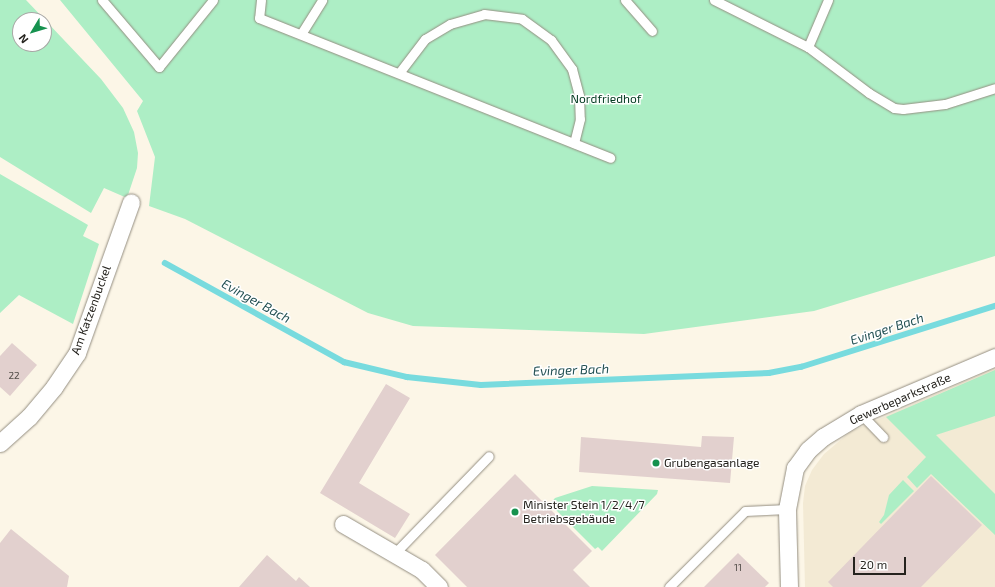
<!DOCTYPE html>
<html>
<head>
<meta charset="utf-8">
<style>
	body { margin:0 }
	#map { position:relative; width:995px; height:587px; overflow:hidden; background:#fcf6e7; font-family:"Exo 2",sans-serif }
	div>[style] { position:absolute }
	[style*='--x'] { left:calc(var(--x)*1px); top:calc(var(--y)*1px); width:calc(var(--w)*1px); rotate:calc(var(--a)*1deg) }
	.built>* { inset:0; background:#f3ead4 }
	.green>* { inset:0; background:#adeec5 }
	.stream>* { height:5.5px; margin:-2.75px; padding:0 2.75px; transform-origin:2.75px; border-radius:2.75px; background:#78dbde }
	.building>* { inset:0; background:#e2d0ce }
	.roads { filter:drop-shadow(0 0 1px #948e81) drop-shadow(0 0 1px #948e81) }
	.service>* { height:9px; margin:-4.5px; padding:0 4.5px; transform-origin:4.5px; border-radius:4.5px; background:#fff }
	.minor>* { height:17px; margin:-8.5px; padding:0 8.5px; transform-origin:8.5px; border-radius:8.5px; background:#fff }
	.dots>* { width:11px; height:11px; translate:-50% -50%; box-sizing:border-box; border:2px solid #fff; border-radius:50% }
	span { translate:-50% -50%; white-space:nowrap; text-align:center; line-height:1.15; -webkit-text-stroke:3px #fff; paint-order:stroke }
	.number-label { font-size:10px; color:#544e4a }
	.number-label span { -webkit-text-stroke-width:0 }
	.park-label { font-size:12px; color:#003a1f }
	.street-label { font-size:12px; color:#25231e }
	.poi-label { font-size:12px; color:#25231e }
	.left { translate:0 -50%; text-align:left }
	.water-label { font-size:13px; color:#245153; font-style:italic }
	.north { position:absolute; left:12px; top:12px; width:40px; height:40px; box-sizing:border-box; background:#fff; border:1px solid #a8a7a5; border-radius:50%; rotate:232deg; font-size:11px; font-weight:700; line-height:16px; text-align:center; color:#25231e }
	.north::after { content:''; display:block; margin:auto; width:14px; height:18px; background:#16924f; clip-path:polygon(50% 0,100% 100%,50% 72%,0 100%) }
	.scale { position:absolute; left:853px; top:557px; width:53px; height:18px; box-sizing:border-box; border:2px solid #25231e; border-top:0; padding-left:5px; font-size:12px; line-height:14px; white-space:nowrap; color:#25231e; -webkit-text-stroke:3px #fff; paint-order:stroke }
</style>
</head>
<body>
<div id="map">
	<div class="built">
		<i style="clip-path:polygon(995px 368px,995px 587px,805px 587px,803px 503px,805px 486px,812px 470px,824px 454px,850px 432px)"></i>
	</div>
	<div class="green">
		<i style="clip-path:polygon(evenodd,0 0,26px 0,101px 79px,123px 108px,134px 132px,138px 153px,137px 168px,127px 198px,104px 188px,91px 213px,0 157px,0 0,20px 20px,44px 20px,44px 44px,20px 44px,20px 20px)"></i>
		<i style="clip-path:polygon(60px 0,995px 0,995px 256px,814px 311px,644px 334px,413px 326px,368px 313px,185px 219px,149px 206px,155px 157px,137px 111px,143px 101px)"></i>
		<i style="clip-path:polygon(0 174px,88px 225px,83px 236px,99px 244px,73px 324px,19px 295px,0 313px)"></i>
		<i style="clip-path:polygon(995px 370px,995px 416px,936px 435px,995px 494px,995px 535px,931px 474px,917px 488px,907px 477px,926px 457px,886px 417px)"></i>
		<i style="clip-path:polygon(903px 480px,914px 491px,881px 524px,879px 522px,884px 515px,889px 495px)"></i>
		<i style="clip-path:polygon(592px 486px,658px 490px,657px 494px,602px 551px,598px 547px,595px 549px,552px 506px,551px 503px,555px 498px)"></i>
	</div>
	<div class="stream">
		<i style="--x:165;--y:263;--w:205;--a:28.9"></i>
		<i style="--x:344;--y:362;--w:65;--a:13.4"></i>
		<i style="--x:407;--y:377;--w:74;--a:6.2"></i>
		<i style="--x:481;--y:385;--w:288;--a:-2.4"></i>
		<i style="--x:769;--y:373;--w:33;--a:-11"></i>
		<i style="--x:801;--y:367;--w:203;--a:-17.5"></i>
	</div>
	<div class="building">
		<i style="clip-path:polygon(12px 343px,37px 365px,10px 396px,0 387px,0 356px)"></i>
		<i style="clip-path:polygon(386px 384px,410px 398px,359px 483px,410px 514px,395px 538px,320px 493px)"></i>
		<i style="clip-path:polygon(702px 436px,734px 437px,730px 483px,579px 472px,581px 437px,701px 447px)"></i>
		<i style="clip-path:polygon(515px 474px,592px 551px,573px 570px,590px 587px,467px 587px,435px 555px)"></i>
		<i style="clip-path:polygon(931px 476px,982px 525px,921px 587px,833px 587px,828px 582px)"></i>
		<i style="clip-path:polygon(11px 529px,69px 576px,67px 587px,0 587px,0 543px)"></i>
		<i style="clip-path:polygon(738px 553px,769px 583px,765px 587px,704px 587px)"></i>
		<i style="clip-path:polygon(267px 555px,296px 581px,299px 577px,310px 587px,239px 587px)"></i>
	</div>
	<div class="roads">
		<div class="service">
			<i style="--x:102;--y:0;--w:88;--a:49.6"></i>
			<i style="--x:159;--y:67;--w:86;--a:-51.1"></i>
			<i style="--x:261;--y:0;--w:18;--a:96"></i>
			<i style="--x:259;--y:18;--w:378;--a:21.7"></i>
			<i style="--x:625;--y:0;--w:41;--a:48.9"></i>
			<i style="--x:714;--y:0;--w:105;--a:26.6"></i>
			<i style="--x:808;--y:47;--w:76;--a:37"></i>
			<i style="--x:869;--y:93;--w:29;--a:31"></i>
			<i style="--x:894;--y:108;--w:9;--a:6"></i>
			<i style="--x:903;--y:109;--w:42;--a:-6.8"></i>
			<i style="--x:945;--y:104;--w:52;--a:-17.7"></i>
			<i style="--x:301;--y:34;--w:40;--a:-58"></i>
			<i style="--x:808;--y:47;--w:51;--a:-66.9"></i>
			<i style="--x:399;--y:73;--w:43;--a:-52.6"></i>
			<i style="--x:425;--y:39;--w:29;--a:-31"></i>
			<i style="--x:450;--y:24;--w:35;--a:-16"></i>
			<i style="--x:484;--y:14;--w:38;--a:7"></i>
			<i style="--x:522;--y:19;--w:36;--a:36"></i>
			<i style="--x:551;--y:40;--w:36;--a:54"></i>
			<i style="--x:572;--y:69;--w:28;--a:75"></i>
			<i style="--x:579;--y:96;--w:23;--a:88"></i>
			<i style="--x:580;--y:119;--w:25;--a:104"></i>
			<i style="--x:861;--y:414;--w:32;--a:46"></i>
			<i style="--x:394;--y:554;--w:136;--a:-45.9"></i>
			<i style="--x:669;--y:587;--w:107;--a:-45"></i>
			<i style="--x:745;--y:511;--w:42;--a:-2.7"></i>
		</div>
		<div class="minor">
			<i style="--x:0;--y:443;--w:39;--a:-42"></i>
			<i style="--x:29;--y:417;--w:39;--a:-50"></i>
			<i style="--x:54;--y:387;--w:41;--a:-55.9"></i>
			<i style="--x:77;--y:353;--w:160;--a:-70.3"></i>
			<i style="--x:343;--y:524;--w:91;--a:30.2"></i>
			<i style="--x:422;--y:570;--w:24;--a:45"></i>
			<i style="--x:789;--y:587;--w:78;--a:-91.5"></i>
			<i style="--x:787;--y:509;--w:42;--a:-79"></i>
			<i style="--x:795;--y:468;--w:22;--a:-54"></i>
			<i style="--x:808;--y:450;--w:20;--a:-41"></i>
			<i style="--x:823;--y:437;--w:44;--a:-31.2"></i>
			<i style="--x:861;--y:414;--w:146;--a:-23"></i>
		</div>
	</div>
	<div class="dots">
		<i style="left:656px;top:463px;background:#16924f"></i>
		<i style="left:515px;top:512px;background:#16924f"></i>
	</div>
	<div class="number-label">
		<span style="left:14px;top:376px">22</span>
		<span style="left:738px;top:568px">11</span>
	</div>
	<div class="park-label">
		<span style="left:606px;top:99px">Nordfriedhof</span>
	</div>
	<div class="street-label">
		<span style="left:91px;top:310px;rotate:-70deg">Am Katzenbuckel</span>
		<span style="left:900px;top:399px;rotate:-24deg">Gewerbeparkstraße</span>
	</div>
	<div class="poi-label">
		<span class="left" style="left:664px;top:463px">Grubengasanlage</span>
		<span class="left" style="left:523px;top:512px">Minister Stein 1/2/4/7<br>Betriebsgebäude</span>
	</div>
	<div class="water-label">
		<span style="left:256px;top:301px;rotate:29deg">Evinger Bach</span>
		<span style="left:887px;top:329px;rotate:-18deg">Evinger Bach</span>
		<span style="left:571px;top:370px;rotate:-2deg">Evinger Bach</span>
	</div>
	<div class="north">N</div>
	<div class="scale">20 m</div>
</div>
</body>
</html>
